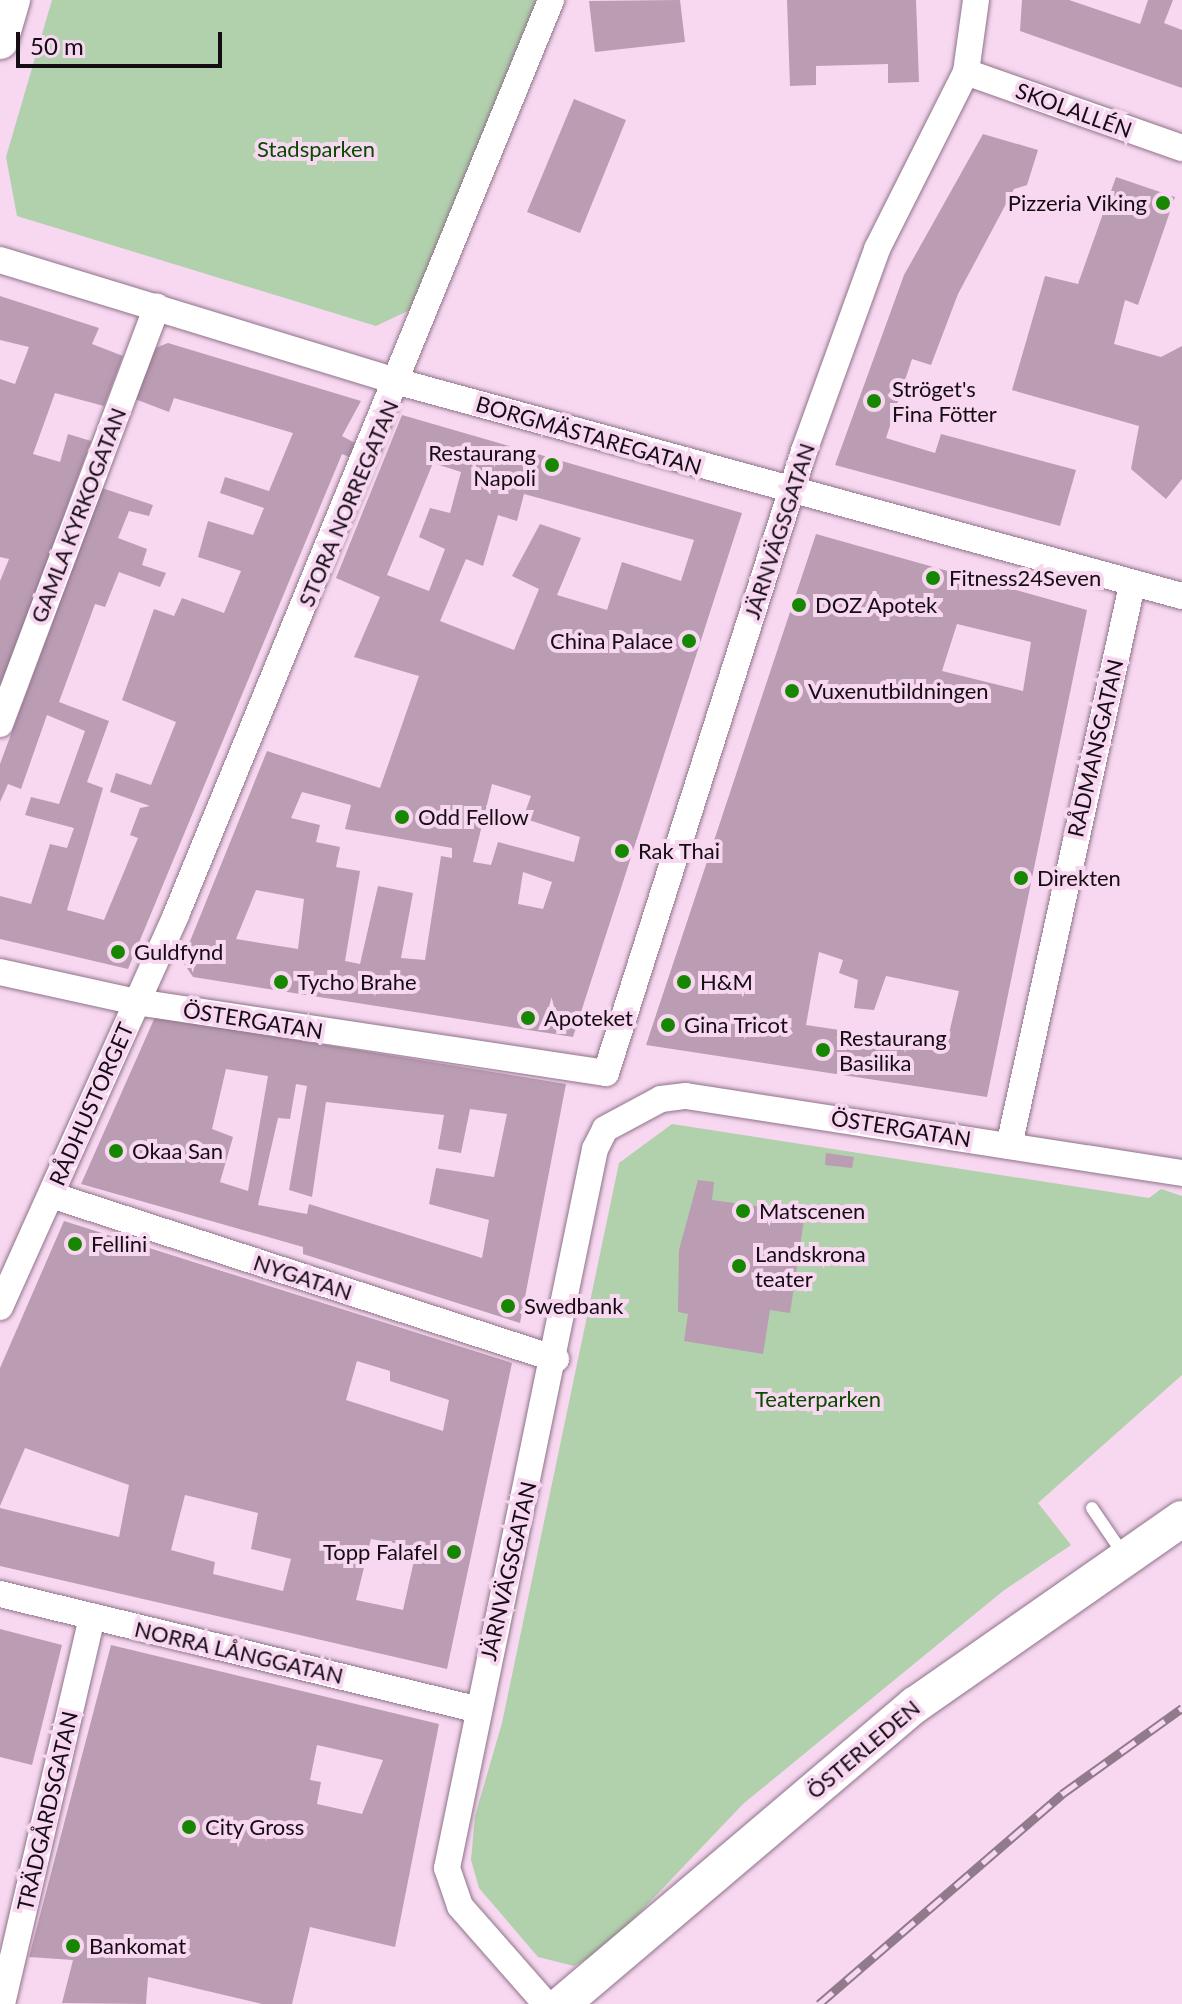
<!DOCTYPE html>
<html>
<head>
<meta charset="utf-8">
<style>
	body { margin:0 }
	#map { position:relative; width:1182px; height:2004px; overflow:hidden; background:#f7d8f0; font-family:Lato,sans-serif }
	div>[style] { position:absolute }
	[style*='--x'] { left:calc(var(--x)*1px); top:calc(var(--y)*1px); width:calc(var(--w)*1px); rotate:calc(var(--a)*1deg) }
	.green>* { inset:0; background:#b1d0ac }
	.building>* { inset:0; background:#ba9cb3 }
	.roads { filter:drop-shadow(0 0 2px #8f7389) drop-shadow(0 0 2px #8f7389) }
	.lane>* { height:12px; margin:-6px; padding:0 6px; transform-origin:6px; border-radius:6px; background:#fff }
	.street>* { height:26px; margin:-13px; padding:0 13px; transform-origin:13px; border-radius:13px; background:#fff }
	.secondary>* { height:36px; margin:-18px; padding:0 18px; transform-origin:18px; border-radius:18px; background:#fff }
	.rail>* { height:9px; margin-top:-4.5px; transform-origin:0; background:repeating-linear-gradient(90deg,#f7d8f0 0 18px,#907a8b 0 36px); box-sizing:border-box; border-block:2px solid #907a8b }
	.dots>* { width:22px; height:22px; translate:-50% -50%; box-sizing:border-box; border:4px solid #f7d8f0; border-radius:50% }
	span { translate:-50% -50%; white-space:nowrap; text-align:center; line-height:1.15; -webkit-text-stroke:8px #f7d8f0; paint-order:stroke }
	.street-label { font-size:22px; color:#160c14 }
	.park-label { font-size:22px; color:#094a00 }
	.poi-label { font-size:22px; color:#160c14 }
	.right { translate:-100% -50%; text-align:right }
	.left { translate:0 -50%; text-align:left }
	.scale { position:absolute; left:16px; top:32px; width:206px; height:36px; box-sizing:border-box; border:4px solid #160c14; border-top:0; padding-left:10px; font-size:24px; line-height:28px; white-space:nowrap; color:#160c14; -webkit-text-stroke:6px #f7d8f0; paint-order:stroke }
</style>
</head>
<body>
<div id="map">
	<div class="green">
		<i style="clip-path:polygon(52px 0,540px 0,414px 308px,376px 326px,17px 216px,6px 157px)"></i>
		<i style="clip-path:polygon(672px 1124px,1149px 1198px,1161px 1189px,1182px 1196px,1182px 1375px,1038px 1503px,1071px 1545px,1003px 1591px,743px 1804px,606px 1948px,574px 1966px,538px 1957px,479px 1888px,471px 1860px,475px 1816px,502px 1723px,619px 1163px)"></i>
	</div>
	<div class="building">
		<i style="clip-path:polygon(680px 0,685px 42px,595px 52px,589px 1px)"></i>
		<i style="clip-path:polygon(787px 0,916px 0,919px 82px,888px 83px,888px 64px,816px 66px,816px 85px,790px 86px)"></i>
		<i style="clip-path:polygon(1022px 0,1069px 0,1140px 24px,1148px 0,1173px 0,1164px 23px,1182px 30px,1182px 88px,1020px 31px)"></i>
		<i style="clip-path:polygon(574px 99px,626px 120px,580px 233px,527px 212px)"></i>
		<i style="clip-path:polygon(983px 134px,1038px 150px,1027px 185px,1014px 189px,958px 294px,931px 365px,912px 359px,886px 438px,935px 453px,941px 434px,1076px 470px,1060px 526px,835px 465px,904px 275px)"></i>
		<i style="clip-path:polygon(1116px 177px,1175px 197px,1138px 305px,1125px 300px,1114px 344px,1161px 357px,1182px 346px,1182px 479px,1166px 499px,1131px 469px,1139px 426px,1012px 390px,1045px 276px,1078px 284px)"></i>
		<i style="clip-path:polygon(0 296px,99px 328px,92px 344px,123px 356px,104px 406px,55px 393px,33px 454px,60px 462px,68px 434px,91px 441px,0 690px,0 581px,9px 559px,0 557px,0 379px,15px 384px,29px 347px,0 340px)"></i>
		<i style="clip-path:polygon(168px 343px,361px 401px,342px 436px,355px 443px,349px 457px,342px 454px,128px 969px,0 939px,0 896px,31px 904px,50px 844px,67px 848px,74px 828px,25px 815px,31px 797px,59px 804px,85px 731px,47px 715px,21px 789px,8px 784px,0 802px,0 764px,102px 488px,153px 505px,149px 516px,129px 511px,118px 538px,147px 549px,142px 565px,166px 573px,160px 587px,119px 572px,105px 607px,95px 604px,59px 702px,109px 721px,87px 782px,103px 788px,67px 910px,104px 920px,138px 838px,130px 835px,140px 808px,150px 806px,110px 792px,116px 773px,151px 785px,176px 722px,122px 700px,154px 609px,174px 616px,182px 598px,224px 613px,241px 571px,198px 557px,208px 521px,253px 535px,264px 508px,220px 493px,225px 477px,269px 491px,293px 433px,174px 398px,169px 412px,135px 399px,155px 348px)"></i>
		<i style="clip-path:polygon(evenodd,402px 415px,742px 513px,573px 1037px,193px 977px,182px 961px,267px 751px,380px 788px,419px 676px,354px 657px,380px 597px,336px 578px,402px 415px,433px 463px,461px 472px,450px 513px,430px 508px,419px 537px,445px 549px,429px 591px,387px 575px,433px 463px,402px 415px,524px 494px,694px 540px,681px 581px,622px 562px,607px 610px,557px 595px,581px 538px,540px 524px,512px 576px,539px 589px,514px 650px,440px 621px,466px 559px,483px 566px,498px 515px,517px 521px,524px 494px,402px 415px,492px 784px,531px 796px,523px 818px,580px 837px,574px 862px,498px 842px,491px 865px,473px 862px,492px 784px,402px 415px,302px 792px,351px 805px,345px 829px,452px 848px,452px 858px,441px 856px,425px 960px,401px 958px,413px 893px,378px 886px,360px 964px,345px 961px,360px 871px,336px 867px,340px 847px,316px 842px,320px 825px,291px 818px,302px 792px,402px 415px,523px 872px,552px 882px,543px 909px,518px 904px,523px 872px,402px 415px,256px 890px,304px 899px,298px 949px,236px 939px,256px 890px)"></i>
		<i style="clip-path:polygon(evenodd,816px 534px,1087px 610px,987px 1097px,646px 1045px,816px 534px,957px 624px,1031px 642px,1023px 691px,942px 671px,957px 624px,816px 534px,819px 952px,843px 960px,839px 973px,858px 980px,854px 1008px,874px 1010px,886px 976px,959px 991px,946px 1046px,806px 1025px,819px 952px)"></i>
		<i style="clip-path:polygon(evenodd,155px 1017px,566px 1084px,520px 1323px,303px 1254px,303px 1247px,81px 1184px,155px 1017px,226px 1069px,268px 1076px,248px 1191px,220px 1182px,233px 1137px,212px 1129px,226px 1069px,155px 1017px,296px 1084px,307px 1086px,289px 1190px,312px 1197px,326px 1102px,444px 1115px,438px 1149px,461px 1153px,470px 1109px,507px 1114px,494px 1177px,436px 1168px,429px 1204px,489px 1220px,482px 1258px,309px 1204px,307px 1214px,258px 1205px,278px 1118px,290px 1119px,296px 1084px)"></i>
		<i style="clip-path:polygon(826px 1153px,854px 1157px,852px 1168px,825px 1165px)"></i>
		<i style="clip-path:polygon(698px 1180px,714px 1182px,712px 1200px,805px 1213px,790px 1313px,770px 1310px,763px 1354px,684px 1341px,688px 1314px,678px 1312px,679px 1250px)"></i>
		<i style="clip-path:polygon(evenodd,64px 1221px,512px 1363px,447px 1669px,0 1566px,0 1508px,119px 1537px,129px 1485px,25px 1448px,0 1506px,0 1368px,64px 1221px,357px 1361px,390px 1371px,390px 1381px,449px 1400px,443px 1431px,346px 1400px,357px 1361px,64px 1221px,185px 1495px,258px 1513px,251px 1549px,291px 1559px,283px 1591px,213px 1574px,215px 1562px,171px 1550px,185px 1495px,64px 1221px,371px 1539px,417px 1547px,403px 1610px,356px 1600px,371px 1539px)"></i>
		<i style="clip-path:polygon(0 1629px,62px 1645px,32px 1765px,0 1757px)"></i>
		<i style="clip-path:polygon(evenodd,111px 1645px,439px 1724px,395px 1947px,310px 1927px,292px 2004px,262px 2004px,148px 1977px,146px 2004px,62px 2003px,73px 1960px,29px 1957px,111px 1645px,317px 1745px,383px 1760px,362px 1814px,317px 1804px,321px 1782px,310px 1780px,317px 1745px)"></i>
	</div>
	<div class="roads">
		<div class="lane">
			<i style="--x:1092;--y:1508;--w:57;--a:55.8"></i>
		</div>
		<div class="street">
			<i style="--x:966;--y:72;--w:229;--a:19.4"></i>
			<i style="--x:0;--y:260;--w:417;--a:17"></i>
			<i style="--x:399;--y:382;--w:812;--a:15.29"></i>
			<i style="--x:0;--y:724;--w:446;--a:-69.4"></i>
			<i style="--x:0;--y:972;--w:140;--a:12.4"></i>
			<i style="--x:137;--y:1002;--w:474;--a:8.6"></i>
			<i style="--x:606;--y:1073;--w:653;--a:-72.34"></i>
			<i style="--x:804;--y:451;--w:215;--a:-70.1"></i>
			<i style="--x:877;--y:249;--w:198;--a:-63.3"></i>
			<i style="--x:966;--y:72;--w:73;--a:-82.1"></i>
			<i style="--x:1009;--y:1146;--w:574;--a:-77.63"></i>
			<i style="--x:51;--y:1195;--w:531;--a:17.99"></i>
			<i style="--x:0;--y:1307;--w:430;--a:-65.8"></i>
			<i style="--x:176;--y:915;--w:989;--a:-67.71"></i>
			<i style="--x:0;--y:1594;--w:491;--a:13.6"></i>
			<i style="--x:2;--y:2004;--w:397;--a:-76.9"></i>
			<i style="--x:546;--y:2004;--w:130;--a:-131.3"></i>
			<i style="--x:460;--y:1906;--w:40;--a:-108.9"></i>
			<i style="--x:447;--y:1868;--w:734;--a:-78.37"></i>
			<i style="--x:595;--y:1149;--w:22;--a:-63"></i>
			<i style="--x:605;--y:1129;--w:64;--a:-28.2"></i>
			<i style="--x:661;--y:1099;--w:25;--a:-7"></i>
			<i style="--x:686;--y:1096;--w:502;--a:8.82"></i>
		</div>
		<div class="secondary">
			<i style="--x:0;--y:41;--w:43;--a:-73.7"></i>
			<i style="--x:562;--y:2004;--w:463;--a:-40.3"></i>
			<i style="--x:915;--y:1705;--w:325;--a:-34.9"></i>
		</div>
	</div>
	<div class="rail">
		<i style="--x:819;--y:2004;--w:321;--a:-40.8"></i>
		<i style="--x:1062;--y:1794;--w:148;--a:-35.6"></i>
	</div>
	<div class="dots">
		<i style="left:1163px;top:203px;background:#178600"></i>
		<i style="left:874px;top:401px;background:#178600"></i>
		<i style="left:552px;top:465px;background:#178600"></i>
		<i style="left:933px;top:578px;background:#178600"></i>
		<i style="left:799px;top:605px;background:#178600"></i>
		<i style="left:689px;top:641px;background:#178600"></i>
		<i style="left:792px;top:691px;background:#178600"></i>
		<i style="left:402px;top:817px;background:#178600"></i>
		<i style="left:622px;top:851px;background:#178600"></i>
		<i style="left:1021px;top:878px;background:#178600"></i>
		<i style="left:118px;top:952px;background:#178600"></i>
		<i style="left:281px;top:982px;background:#178600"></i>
		<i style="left:684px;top:982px;background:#178600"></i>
		<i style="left:528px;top:1018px;background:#178600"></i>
		<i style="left:668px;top:1025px;background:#178600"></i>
		<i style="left:823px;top:1050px;background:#178600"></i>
		<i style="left:116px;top:1151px;background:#178600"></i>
		<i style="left:743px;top:1211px;background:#178600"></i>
		<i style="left:75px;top:1244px;background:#178600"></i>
		<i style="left:739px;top:1266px;background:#178600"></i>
		<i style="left:508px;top:1306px;background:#178600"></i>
		<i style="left:454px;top:1552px;background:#178600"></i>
		<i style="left:189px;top:1827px;background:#178600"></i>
		<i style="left:73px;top:1946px;background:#178600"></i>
	</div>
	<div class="street-label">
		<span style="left:1074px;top:110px;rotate:20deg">SKOLALLÉN</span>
		<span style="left:589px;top:435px;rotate:16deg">BORGMÄSTAREGATAN</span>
		<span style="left:348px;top:503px;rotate:-67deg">STORA NORREGATAN</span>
		<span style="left:78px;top:515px;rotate:-69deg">GAMLA KYRKOGATAN</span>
		<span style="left:779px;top:531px;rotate:-72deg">JÄRNVÄGSGATAN</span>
		<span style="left:1095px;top:748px;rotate:-77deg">RÅDMANSGATAN</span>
		<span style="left:253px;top:1020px;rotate:9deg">ÖSTERGATAN</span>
		<span style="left:91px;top:1104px;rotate:-66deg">RÅDHUSTORGET</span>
		<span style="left:901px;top:1128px;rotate:9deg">ÖSTERGATAN</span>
		<span style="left:303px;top:1277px;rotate:18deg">NYGATAN</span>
		<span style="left:508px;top:1571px;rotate:-77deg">JÄRNVÄGSGATAN</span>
		<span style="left:239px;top:1652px;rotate:13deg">NORRA LÅNGGATAN</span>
		<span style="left:863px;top:1749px;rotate:-40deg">ÖSTERLEDEN</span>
		<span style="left:47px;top:1811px;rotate:-77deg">TRÄDGÅRDSGATAN</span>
	</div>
	<div class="park-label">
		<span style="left:316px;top:149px">Stadsparken</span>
		<span style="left:818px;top:1399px">Teaterparken</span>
	</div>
	<div class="poi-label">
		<span class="right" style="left:1147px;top:203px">Pizzeria Viking</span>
		<span class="left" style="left:892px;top:401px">Ströget's<br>Fina Fötter</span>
		<span class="right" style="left:536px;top:465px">Restaurang<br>Napoli</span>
		<span class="left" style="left:949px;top:578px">Fitness24Seven</span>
		<span class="left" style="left:815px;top:605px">DOZ Apotek</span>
		<span class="right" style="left:673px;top:641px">China Palace</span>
		<span class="left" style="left:808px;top:691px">Vuxenutbildningen</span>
		<span class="left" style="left:418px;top:817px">Odd Fellow</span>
		<span class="left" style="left:638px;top:851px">Rak Thai</span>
		<span class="left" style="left:1037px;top:878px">Direkten</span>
		<span class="left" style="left:134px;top:952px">Guldfynd</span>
		<span class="left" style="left:297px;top:982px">Tycho Brahe</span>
		<span class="left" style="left:700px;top:982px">H&amp;M</span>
		<span class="left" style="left:544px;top:1018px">Apoteket</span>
		<span class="left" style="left:684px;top:1025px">Gina Tricot</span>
		<span class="left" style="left:839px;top:1050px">Restaurang<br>Basilika</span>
		<span class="left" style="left:132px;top:1151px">Okaa San</span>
		<span class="left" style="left:759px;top:1211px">Matscenen</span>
		<span class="left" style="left:91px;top:1244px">Fellini</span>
		<span class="left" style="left:755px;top:1266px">Landskrona<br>teater</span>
		<span class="left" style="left:524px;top:1306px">Swedbank</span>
		<span class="right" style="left:438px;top:1552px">Topp Falafel</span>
		<span class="left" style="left:205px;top:1827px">City Gross</span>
		<span class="left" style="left:89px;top:1946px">Bankomat</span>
	</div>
	<div class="scale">50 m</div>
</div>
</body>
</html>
